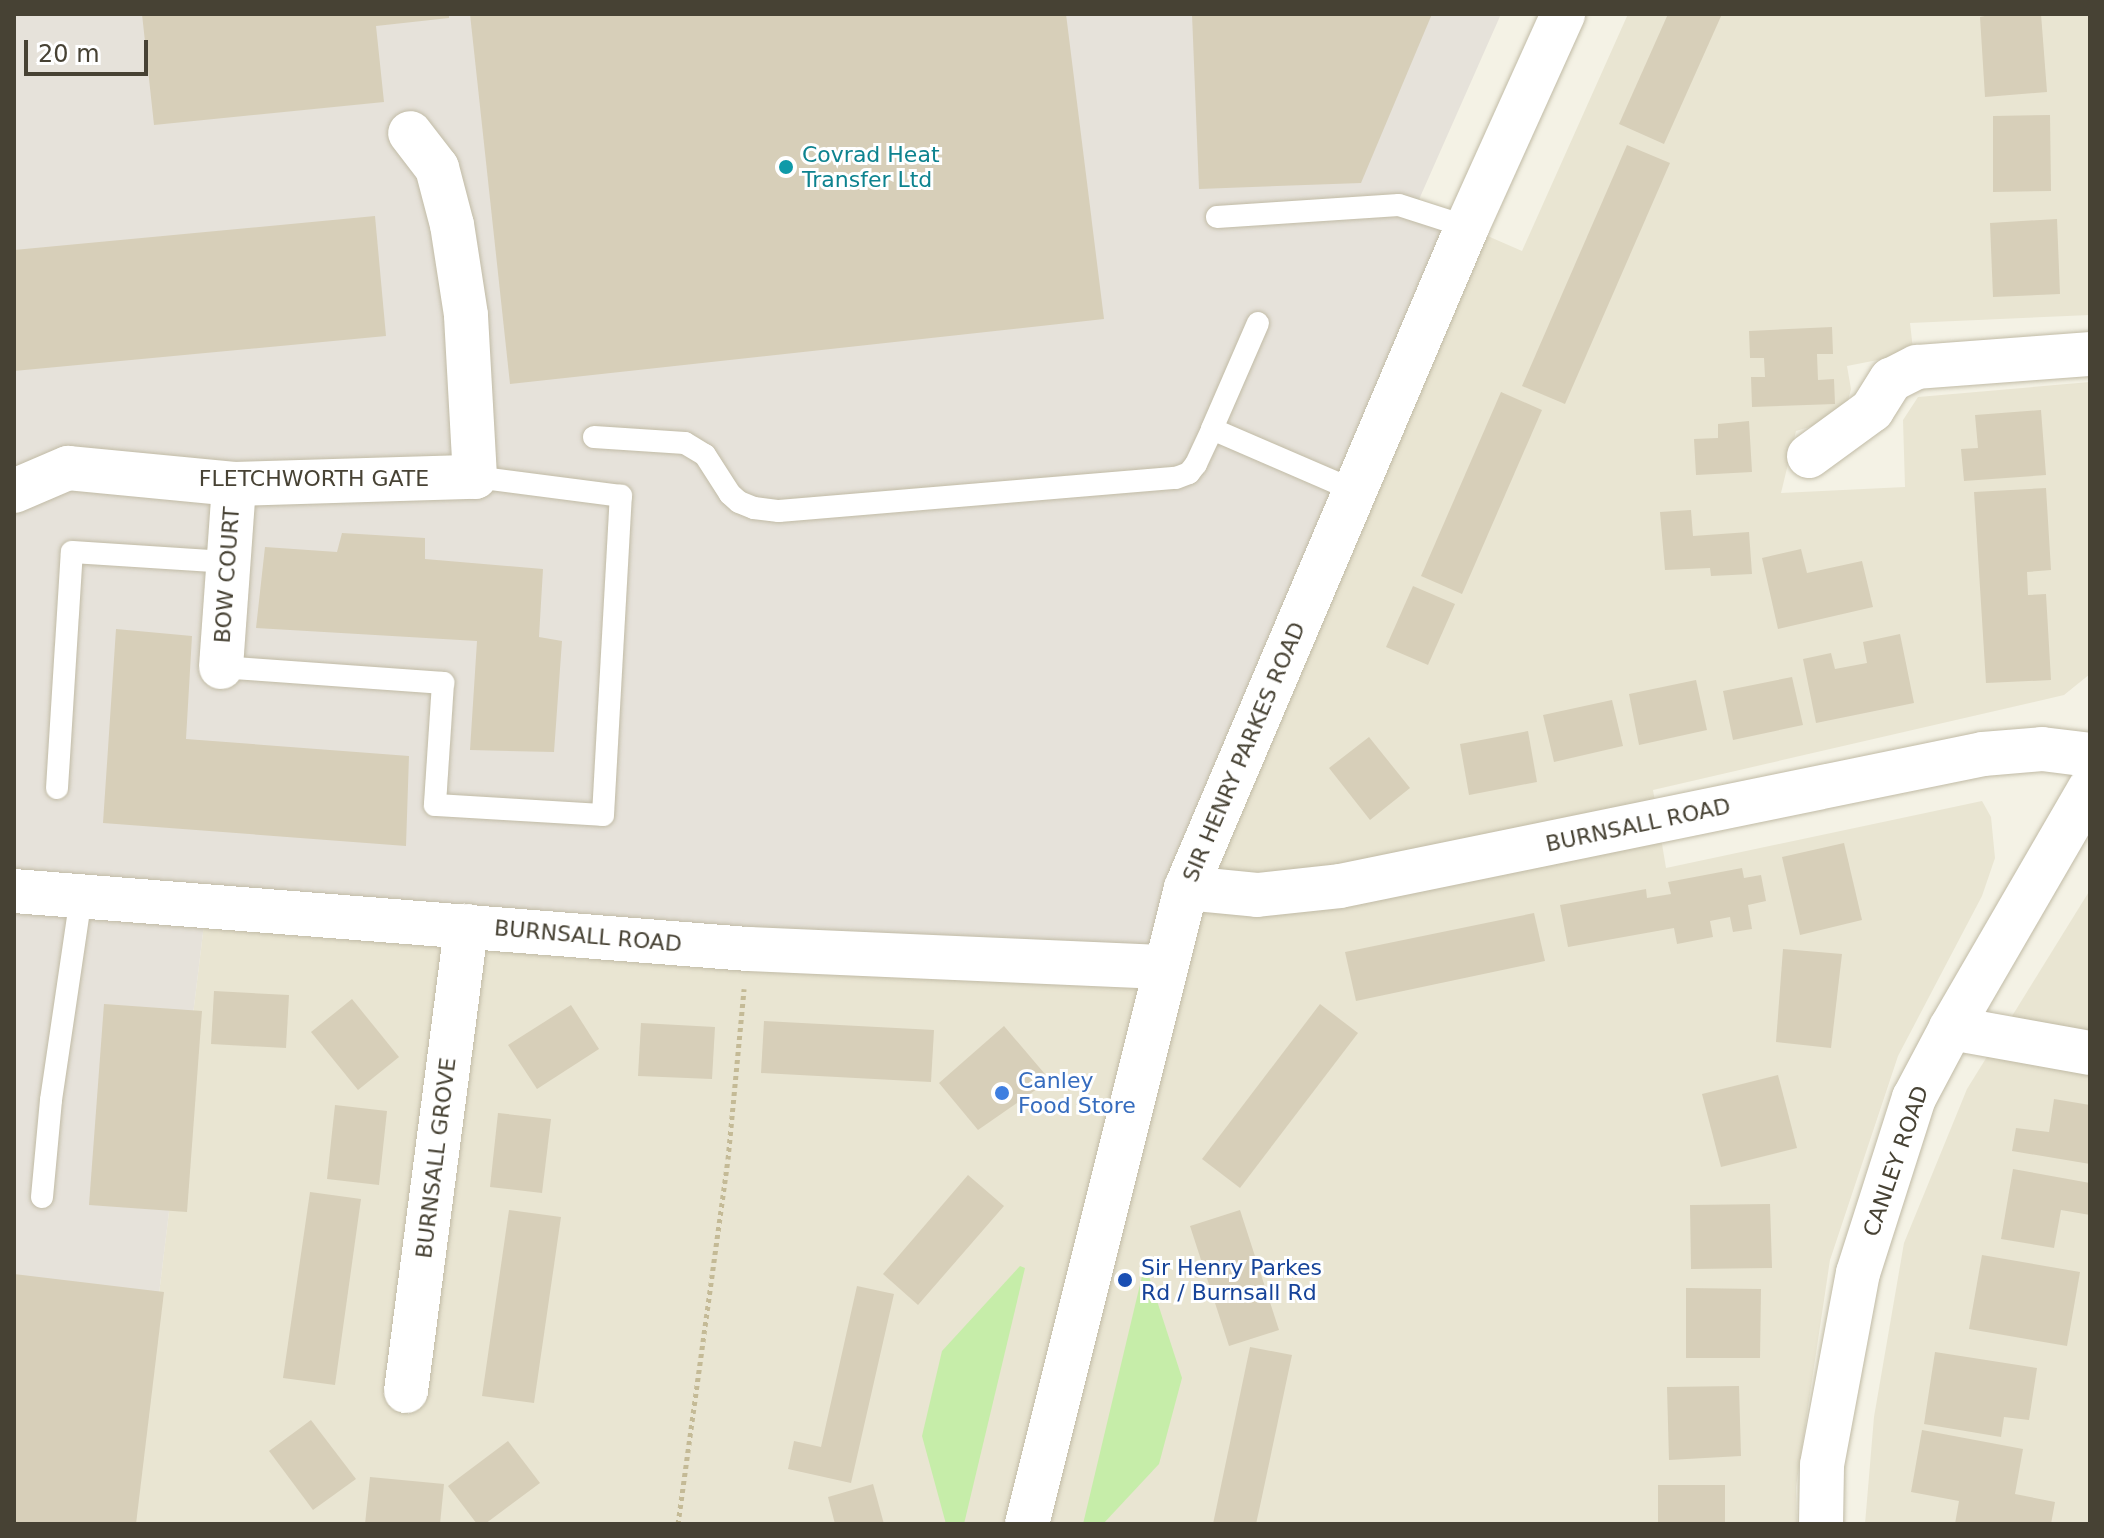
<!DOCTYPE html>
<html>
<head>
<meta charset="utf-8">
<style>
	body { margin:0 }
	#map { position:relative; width:2104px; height:1538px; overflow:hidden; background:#f4f2e5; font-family:"DejaVu Sans",sans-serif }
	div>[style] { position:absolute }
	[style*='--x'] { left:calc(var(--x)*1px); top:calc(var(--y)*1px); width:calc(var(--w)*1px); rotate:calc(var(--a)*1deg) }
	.residential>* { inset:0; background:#e9e5d2 }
	.industrial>* { inset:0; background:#e6e2da }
	.green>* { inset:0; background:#c6eda9 }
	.building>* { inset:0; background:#d7cfb9 }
	.path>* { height:5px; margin-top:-2.5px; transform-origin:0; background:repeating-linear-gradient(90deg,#c4ba96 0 4px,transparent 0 8px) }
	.roads { filter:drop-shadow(0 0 2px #c1bba6) drop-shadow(0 0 2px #c1bba6) }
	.service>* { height:22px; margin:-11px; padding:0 11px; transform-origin:11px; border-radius:11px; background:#fff }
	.minor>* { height:44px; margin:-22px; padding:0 22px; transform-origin:22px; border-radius:22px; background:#fff }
	.dots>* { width:22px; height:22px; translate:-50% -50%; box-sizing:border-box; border:4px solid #fff; border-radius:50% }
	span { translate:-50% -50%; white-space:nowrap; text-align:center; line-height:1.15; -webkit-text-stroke:6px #fff; paint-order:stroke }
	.culture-label { font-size:22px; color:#0d838f }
	.left { translate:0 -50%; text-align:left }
	.street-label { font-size:22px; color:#474234 }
	.shop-label { font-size:22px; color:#366cbe }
	.transit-label { font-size:22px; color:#164399 }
	.frame { position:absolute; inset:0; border:16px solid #474234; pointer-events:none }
	.scale { position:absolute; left:24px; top:40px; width:124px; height:36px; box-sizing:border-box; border:4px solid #474234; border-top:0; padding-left:10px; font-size:24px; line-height:28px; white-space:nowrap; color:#474234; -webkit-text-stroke:6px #fff; paint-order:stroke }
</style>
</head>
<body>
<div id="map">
	<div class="residential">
		<i style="clip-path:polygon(1628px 14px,2090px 14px,2090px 315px,1910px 323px,1913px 349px,1893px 357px,1847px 366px,1851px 389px,1846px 409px,1827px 422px,1796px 431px,1781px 493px,1905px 487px,1903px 420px,1918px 397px,2090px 382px,2090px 674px,2064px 695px,1653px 790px,1666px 868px,1982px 801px,1991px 817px,1995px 858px,1982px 896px,1898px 1056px,1830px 1260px,1796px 1487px,1797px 1524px,131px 1524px,206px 908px,1467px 227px,1522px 251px)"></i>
		<i style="clip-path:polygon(2090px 890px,2090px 1524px,1865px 1524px,1874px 1417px,1904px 1243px,1967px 1089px)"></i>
	</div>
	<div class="industrial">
		<i style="clip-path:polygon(14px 14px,1501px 14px,1417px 204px,1467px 227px,1163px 967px,206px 908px,131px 1524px,14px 1524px)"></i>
	</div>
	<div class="green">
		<i style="clip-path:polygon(1020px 1266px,1025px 1268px,964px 1524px,946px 1524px,922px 1436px,942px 1351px)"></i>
		<i style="clip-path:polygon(1143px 1272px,1148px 1273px,1182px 1378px,1159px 1464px,1103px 1524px,1083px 1524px)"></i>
	</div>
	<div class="building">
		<i style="clip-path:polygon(142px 14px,449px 14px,449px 18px,376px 26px,384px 102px,154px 125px)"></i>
		<i style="clip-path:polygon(470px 14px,1066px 14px,1104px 319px,510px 384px)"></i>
		<i style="clip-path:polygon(1192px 14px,1432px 14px,1361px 183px,1199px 189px)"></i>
		<i style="clip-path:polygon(1668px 14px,1722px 14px,1664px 144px,1619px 124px)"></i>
		<i style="clip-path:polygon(1994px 14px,2041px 14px,2047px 92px,1985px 97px,1980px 17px)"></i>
		<i style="clip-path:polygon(2050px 115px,2051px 191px,1993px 192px,1993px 116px)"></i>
		<i style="clip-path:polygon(1627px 145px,1670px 163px,1565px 404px,1522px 386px)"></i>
		<i style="clip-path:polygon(375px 216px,386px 336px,14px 371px,14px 250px)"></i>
		<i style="clip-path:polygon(2057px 219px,2060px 294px,1993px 297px,1990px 223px)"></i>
		<i style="clip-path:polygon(1832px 327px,1833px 354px,1817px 354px,1818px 380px,1834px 379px,1835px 404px,1752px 407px,1751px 377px,1765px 377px,1764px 358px,1750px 358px,1749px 331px)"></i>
		<i style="clip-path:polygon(1501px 392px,1542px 410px,1462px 594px,1421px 576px)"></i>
		<i style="clip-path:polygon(2041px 410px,2046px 475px,1964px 481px,1961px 449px,1978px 448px,1975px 415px)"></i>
		<i style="clip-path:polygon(1749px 421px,1752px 472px,1696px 475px,1694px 439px,1718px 438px,1718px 424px)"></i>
		<i style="clip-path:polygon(2046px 488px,2051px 570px,2027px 572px,2028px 595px,2046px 594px,2051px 680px,1986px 683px,1974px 492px)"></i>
		<i style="clip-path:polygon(1691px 510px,1693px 536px,1749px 532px,1752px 574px,1711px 576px,1710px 568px,1665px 570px,1660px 512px)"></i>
		<i style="clip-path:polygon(342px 533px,425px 538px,425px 559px,543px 569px,539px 637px,562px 641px,554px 752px,470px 750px,477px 641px,256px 628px,265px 547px,337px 552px)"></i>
		<i style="clip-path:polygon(1801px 549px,1807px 573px,1862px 561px,1873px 607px,1778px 629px,1762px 558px)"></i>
		<i style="clip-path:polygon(1413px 586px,1455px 604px,1428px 665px,1386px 647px)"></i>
		<i style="clip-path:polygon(116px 629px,192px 636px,186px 739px,409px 756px,406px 846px,103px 823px)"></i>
		<i style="clip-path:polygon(1900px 634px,1914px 703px,1816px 723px,1803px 659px,1831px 653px,1835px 669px,1867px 663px,1863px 642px)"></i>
		<i style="clip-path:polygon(1792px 677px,1803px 725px,1733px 740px,1723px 691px)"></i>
		<i style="clip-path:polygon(1696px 680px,1707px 730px,1639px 745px,1629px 694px)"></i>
		<i style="clip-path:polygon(1612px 700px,1623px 746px,1554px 762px,1543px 715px)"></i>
		<i style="clip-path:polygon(1528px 731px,1537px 782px,1469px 795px,1460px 744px)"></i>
		<i style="clip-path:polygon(1369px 737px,1410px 788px,1370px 820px,1329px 768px)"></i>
		<i style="clip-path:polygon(1844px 843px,1862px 920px,1800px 935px,1782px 857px)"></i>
		<i style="clip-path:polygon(1742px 868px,1744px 878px,1761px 875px,1766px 901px,1748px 905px,1752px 929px,1733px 932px,1730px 917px,1710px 921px,1713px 937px,1677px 944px,1674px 928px,1568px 947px,1560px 905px,1646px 889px,1647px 898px,1671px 894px,1668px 882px)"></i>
		<i style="clip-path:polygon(1534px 913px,1545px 961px,1356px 1001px,1345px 952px)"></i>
		<i style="clip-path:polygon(1783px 949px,1842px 954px,1831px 1048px,1776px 1042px)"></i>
		<i style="clip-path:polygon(214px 991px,289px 995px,286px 1048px,211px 1044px)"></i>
		<i style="clip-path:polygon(352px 999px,399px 1057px,358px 1090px,311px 1032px)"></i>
		<i style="clip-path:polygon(104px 1004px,202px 1011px,187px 1212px,89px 1205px)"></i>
		<i style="clip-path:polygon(1320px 1004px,1358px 1033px,1240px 1188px,1202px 1159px)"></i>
		<i style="clip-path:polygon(571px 1005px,599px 1049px,537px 1089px,508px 1045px)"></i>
		<i style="clip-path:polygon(764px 1021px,934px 1030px,931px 1082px,761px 1073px)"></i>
		<i style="clip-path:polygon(641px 1023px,715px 1027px,712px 1079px,638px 1076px)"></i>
		<i style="clip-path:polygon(1004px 1026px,1050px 1080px,978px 1130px,939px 1083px)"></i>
		<i style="clip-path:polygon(1778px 1075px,1797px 1148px,1721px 1167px,1702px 1094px)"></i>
		<i style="clip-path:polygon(2054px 1099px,2090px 1105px,2090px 1164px,2012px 1151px,2016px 1128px,2049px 1132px)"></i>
		<i style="clip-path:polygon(335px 1105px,387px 1111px,379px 1185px,327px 1179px)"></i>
		<i style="clip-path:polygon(498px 1113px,551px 1119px,542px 1193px,490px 1187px)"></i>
		<i style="clip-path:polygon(2013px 1169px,2090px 1183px,2090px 1215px,2061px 1210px,2054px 1248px,2001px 1239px)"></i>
		<i style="clip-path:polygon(968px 1175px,1004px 1206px,918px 1305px,883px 1274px)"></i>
		<i style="clip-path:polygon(310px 1192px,361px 1199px,335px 1385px,283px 1378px)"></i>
		<i style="clip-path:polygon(1770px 1204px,1772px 1268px,1691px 1269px,1690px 1205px)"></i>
		<i style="clip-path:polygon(509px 1210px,561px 1217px,534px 1403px,482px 1396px)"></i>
		<i style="clip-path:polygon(1240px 1210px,1279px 1330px,1229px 1346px,1190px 1226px)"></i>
		<i style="clip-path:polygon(1982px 1255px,2080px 1272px,2067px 1346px,1969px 1329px)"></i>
		<i style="clip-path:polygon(14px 1274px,164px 1292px,136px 1524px,14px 1522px)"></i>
		<i style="clip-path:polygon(857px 1286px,894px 1294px,851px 1483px,788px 1469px,794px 1441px,821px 1447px)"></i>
		<i style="clip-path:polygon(1686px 1288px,1761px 1289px,1760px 1358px,1686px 1358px)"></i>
		<i style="clip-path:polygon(1250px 1347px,1292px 1355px,1260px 1506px,1256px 1524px,1213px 1524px)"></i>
		<i style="clip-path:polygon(1935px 1352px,2037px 1368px,2029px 1420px,2004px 1417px,2001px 1437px,1924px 1424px)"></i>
		<i style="clip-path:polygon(1739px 1386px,1741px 1456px,1669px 1460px,1667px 1387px)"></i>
		<i style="clip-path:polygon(311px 1420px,356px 1479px,313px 1510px,269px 1451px)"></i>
		<i style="clip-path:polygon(1922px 1430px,2023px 1449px,2015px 1494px,2055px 1502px,2051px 1524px,1955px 1524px,1959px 1501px,1911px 1492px)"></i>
		<i style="clip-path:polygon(508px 1441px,540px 1483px,485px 1524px,477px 1524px,448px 1486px)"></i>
		<i style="clip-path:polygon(370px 1477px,444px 1484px,440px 1524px,365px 1524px)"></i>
		<i style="clip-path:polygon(873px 1484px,884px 1524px,835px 1524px,828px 1497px)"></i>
		<i style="clip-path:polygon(1658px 1485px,1725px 1485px,1725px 1524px,1658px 1524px)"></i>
	</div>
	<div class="path">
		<i style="--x:678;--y:1524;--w:368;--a:-82.2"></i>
		<i style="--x:728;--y:1159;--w:171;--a:-84.6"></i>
	</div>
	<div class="roads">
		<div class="service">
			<i style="--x:1217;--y:217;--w:182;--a:-3.8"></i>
			<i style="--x:1399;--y:205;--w:71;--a:17.9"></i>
			<i style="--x:1258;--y:323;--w:116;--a:113.5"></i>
			<i style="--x:1212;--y:429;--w:156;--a:23.4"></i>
			<i style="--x:594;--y:437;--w:91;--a:3.8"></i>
			<i style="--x:685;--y:443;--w:23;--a:31"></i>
			<i style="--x:705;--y:455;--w:46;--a:57.3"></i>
			<i style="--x:730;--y:494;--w:12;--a:42"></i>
			<i style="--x:739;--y:502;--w:16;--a:22"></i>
			<i style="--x:754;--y:508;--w:25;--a:7"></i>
			<i style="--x:779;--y:511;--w:398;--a:-4.8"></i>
			<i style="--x:1176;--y:478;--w:14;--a:-21"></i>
			<i style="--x:1189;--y:473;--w:11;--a:-52"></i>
			<i style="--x:1196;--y:464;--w:38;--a:-65"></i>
			<i style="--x:221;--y:667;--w:223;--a:4.1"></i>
			<i style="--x:443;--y:683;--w:122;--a:93.8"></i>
			<i style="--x:435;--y:805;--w:168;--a:3.4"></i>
			<i style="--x:603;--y:815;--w:320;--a:-86.8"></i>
			<i style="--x:621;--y:496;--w:147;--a:-172.6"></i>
			<i style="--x:57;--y:788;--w:236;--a:-86.4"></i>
			<i style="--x:72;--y:552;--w:154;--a:3.7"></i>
			<i style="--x:42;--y:1197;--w:97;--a:-84.7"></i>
			<i style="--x:51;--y:1100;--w:204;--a:-81.6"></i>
		</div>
		<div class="minor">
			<i style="--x:1809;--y:456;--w:78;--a:-36.1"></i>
			<i style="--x:1872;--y:410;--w:36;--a:-58"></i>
			<i style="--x:1891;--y:380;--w:29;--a:-27"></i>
			<i style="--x:1917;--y:367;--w:173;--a:-4.3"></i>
			<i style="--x:14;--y:491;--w:59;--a:-23.1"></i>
			<i style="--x:68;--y:468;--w:167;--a:5.5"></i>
			<i style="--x:234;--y:484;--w:241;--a:-1.7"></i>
			<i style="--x:475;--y:477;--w:162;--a:-93.2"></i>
			<i style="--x:466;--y:315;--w:91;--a:-98.8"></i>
			<i style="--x:452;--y:225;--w:59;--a:-104.7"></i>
			<i style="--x:437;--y:168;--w:44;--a:-127.6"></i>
			<i style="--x:221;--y:667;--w:183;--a:-85.9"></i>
			<i style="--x:1186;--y:888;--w:71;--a:5.6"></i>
			<i style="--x:1257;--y:895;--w:83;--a:-6.2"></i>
			<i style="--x:1340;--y:886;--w:656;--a:-11.6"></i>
			<i style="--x:1983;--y:754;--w:59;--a:-4.8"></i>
			<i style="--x:2042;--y:749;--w:48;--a:7.1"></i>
			<i style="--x:14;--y:891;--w:736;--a:4.52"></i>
			<i style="--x:748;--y:949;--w:415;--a:2.5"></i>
			<i style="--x:1951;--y:1028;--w:141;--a:10.2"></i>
			<i style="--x:406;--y:1391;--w:469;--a:-82.6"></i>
			<i style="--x:1027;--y:1524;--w:656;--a:-75.96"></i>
			<i style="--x:1186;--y:888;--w:718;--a:-66.97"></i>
			<i style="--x:1467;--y:227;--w:234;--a:-65.7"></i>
			<i style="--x:1821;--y:1524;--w:59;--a:-89"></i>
			<i style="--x:1822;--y:1465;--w:195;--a:-79.4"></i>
			<i style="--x:1858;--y:1273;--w:184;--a:-72.3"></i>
			<i style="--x:1914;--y:1098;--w:79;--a:-62.1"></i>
			<i style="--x:1951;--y:1028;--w:277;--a:-59.9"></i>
		</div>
	</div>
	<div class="dots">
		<i style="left:786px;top:167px;background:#0f9aa8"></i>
		<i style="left:1002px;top:1093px;background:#3f7fe0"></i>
		<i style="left:1125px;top:1280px;background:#1a4fb4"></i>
	</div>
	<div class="culture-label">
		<span class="left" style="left:802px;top:167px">Covrad Heat<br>Transfer Ltd</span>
	</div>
	<div class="street-label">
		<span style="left:314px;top:479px">FLETCHWORTH GATE</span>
		<span style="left:227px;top:575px;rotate:-86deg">BOW COURT</span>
		<span style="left:1244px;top:752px;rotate:-67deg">SIR HENRY PARKES ROAD</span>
		<span style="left:1638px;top:825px;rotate:-12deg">BURNSALL ROAD</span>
		<span style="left:588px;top:936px;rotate:5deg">BURNSALL ROAD</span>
		<span style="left:436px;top:1158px;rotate:-83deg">BURNSALL GROVE</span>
		<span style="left:1896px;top:1161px;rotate:-71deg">CANLEY ROAD</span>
	</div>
	<div class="shop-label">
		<span class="left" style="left:1018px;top:1093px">Canley<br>Food Store</span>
	</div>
	<div class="transit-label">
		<span class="left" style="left:1141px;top:1280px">Sir Henry Parkes<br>Rd / Burnsall Rd</span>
	</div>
	<div class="frame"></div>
	<div class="scale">20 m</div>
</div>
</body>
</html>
